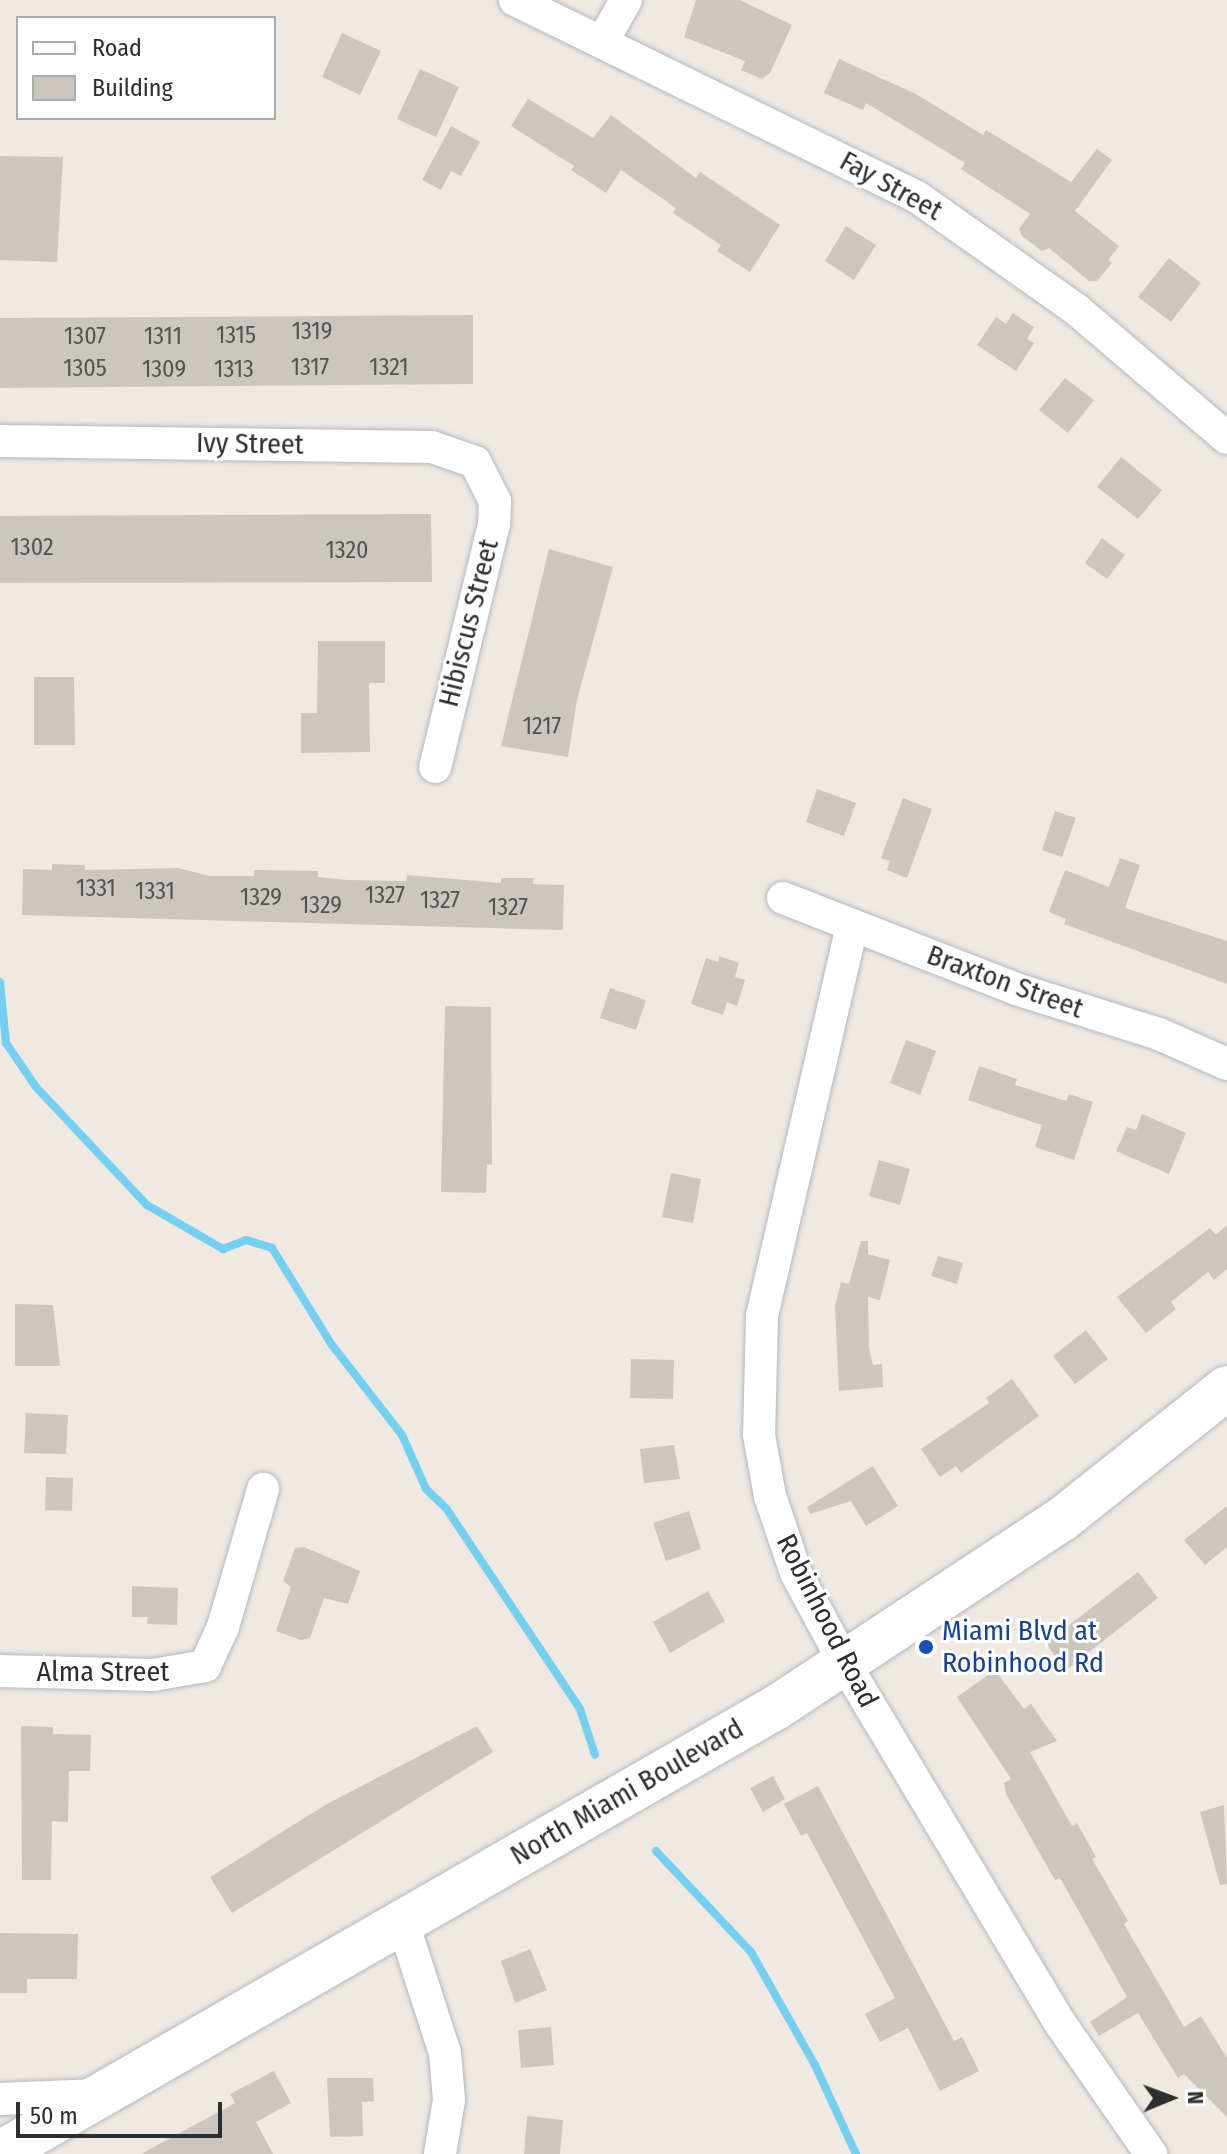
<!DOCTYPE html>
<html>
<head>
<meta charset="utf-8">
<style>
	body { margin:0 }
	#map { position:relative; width:1227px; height:2154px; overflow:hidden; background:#efe9e1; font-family:"Fira Sans Condensed",sans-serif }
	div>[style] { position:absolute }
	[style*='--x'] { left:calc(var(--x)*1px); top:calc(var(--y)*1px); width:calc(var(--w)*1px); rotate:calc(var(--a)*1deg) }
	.stream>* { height:8px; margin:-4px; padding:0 4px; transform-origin:4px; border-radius:4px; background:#75cff0 }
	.building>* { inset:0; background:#cbc7bf }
	.roads { filter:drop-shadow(0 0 2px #b4b7c1) drop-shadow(0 0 2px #b4b7c1) }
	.minor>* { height:32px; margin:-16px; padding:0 16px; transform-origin:16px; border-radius:16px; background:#fff }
	.secondary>* { height:44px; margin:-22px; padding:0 22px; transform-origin:22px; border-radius:22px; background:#fff }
	.dots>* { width:22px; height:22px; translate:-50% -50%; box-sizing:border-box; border:4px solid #fff; border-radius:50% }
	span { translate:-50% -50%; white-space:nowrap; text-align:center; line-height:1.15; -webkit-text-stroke:6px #fff; paint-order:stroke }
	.number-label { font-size:24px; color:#555452 }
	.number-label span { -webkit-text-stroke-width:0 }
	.street-label { font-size:28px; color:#2e2e2e }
	.transit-label { font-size:28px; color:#164399 }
	.left { translate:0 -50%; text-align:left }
	.legend { position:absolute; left:16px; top:16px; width:260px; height:104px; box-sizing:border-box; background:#fff; border:2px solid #ababab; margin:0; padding:10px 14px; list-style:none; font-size:24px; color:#2e2e2e }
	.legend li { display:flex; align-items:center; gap:16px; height:40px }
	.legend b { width:40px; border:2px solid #ababab }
	.north { position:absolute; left:1131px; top:2058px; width:80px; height:80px; -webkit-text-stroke:6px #fff; paint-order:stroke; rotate:89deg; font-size:22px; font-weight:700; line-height:32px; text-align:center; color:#2e2e2e }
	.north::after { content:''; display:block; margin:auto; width:28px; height:36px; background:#2e2e2e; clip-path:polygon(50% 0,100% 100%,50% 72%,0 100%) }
	.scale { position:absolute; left:16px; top:2102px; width:206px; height:36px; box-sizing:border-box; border:4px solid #2e2e2e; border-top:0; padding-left:10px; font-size:24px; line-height:28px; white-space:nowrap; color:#2e2e2e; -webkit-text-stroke:6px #fff; paint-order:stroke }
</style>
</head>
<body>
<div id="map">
	<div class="stream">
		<i style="--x:0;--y:982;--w:61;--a:84.4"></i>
		<i style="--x:6;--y:1043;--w:53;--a:55.7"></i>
		<i style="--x:36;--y:1087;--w:162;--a:46.8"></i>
		<i style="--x:147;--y:1205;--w:88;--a:30.1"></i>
		<i style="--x:223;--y:1249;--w:25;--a:-21"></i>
		<i style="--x:246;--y:1240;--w:27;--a:17"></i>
		<i style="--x:272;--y:1248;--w:114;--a:58.3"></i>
		<i style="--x:332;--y:1345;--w:114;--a:52.1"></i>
		<i style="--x:402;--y:1435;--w:59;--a:66"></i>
		<i style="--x:426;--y:1489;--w:28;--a:44"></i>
		<i style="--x:446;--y:1508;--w:242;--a:56.3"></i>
		<i style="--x:580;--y:1709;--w:48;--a:71.9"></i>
		<i style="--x:656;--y:1851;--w:139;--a:46.8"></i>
		<i style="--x:751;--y:1952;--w:130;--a:60.5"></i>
		<i style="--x:815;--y:2065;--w:98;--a:65.3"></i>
	</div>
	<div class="building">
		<i style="clip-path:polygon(696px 0,740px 0,792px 25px,770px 73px,762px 79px,741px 70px,745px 61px,684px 37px)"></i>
		<i style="clip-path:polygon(342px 33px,381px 51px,360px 95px,322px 77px)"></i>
		<i style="clip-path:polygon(839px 59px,916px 94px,983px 135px,986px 130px,1071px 182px,1097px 149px,1112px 160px,1075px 211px,1119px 246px,1108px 260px,1112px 263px,1097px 281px,1089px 281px,1049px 248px,1042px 251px,1022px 236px,1019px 229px,1030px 214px,961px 169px,965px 163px,866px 103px,863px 110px,824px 93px)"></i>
		<i style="clip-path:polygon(420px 69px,459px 87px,436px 137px,397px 119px)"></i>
		<i style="clip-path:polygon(528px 99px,593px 138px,611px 115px,696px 178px,700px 172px,780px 225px,750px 272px,717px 251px,721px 245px,673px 213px,676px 208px,621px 170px,606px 193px,571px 170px,574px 166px,511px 126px)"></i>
		<i style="clip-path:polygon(451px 126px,480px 142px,461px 176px,451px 171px,441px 190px,422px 180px)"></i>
		<i style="clip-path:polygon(0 156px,63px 157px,57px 262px,0 260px)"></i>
		<i style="clip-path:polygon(846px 226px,876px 245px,854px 280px,825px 261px)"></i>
		<i style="clip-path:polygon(1169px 258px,1201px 283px,1171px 322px,1138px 297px)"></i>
		<i style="clip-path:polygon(1013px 313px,1034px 327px,1027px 339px,1034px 343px,1016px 371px,977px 345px,996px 317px,1006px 324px)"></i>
		<i style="clip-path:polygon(473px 315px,473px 384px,0 388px,0 318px)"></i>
		<i style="clip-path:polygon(1065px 378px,1094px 400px,1068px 433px,1039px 410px)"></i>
		<i style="clip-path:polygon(1121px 457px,1162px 490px,1138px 519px,1097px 487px)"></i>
		<i style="clip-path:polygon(431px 514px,432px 582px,0 583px,0 516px)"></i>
		<i style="clip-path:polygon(1102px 538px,1125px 555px,1107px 579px,1085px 563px)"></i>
		<i style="clip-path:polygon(549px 549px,613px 567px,577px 700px,568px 757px,501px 746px)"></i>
		<i style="clip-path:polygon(318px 641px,385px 641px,385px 683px,369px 683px,370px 752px,301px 753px,301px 713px,317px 713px)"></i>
		<i style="clip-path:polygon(34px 677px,74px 677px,75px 745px,34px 745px)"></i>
		<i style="clip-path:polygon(817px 789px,856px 803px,844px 836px,806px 822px)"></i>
		<i style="clip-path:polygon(903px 798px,932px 809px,907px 878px,887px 870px,890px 861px,881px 858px)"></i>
		<i style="clip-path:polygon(1055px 811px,1076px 818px,1062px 857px,1042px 850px)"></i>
		<i style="clip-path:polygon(1120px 858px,1140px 865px,1125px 908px,1227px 941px,1227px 984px,1064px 924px,1066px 919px,1049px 912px,1065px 870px,1109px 887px)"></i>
		<i style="clip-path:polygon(52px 864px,85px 865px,85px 870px,178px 868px,209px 876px,254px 876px,254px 870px,318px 871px,318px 877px,348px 880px,406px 881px,407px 875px,501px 883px,501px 878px,534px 878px,533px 884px,564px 885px,563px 930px,22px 915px,23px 869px,52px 870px)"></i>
		<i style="clip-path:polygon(719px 956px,739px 963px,735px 977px,745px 980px,737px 1006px,727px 1002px,723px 1015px,691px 1004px,706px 958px,718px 962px)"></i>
		<i style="clip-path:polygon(610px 988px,646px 1000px,636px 1030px,600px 1018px)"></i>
		<i style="clip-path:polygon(445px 1006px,491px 1007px,492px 1165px,487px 1164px,486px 1193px,441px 1192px)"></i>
		<i style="clip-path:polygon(906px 1040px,936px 1051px,920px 1095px,890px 1083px)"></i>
		<i style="clip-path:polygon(979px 1066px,1017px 1079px,1015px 1085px,1066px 1101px,1069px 1094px,1093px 1102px,1074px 1160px,1035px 1147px,1042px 1125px,968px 1100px)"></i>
		<i style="clip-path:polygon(1142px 1114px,1186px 1133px,1169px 1174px,1116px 1151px,1127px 1127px,1136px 1130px)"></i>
		<i style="clip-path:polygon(879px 1160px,910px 1169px,900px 1205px,869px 1196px)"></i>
		<i style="clip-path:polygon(671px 1173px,701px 1179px,693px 1223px,662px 1217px)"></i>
		<i style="clip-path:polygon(1227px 1225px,1227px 1269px,1214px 1280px,1208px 1272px,1171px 1302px,1176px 1309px,1146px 1333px,1117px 1297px,1210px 1228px,1216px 1235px)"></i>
		<i style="clip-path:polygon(861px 1241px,868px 1241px,868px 1254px,890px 1260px,880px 1300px,868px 1297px,869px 1348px,873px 1365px,882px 1364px,883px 1387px,839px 1391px,835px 1306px,841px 1282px,849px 1284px)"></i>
		<i style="clip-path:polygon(938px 1256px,963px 1263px,957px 1284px,931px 1276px)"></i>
		<i style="clip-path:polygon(15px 1304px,53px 1305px,60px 1366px,15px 1366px)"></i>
		<i style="clip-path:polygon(1086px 1330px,1108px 1359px,1075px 1384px,1053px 1356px)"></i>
		<i style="clip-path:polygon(631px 1359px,674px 1360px,673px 1399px,630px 1398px)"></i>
		<i style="clip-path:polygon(1012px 1379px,1039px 1416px,961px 1473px,956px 1466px,940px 1477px,921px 1449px,989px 1403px,986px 1398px)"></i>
		<i style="clip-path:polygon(26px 1413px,68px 1415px,66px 1454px,24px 1453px)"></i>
		<i style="clip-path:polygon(674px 1445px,680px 1479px,644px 1483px,640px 1449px)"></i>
		<i style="clip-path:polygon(873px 1466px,898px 1506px,866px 1526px,851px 1501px,810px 1514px,807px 1507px)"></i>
		<i style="clip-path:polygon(46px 1477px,73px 1478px,72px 1511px,45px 1510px)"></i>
		<i style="clip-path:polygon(1227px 1506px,1227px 1547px,1205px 1565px,1184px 1540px)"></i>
		<i style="clip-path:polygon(689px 1511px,701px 1549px,666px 1561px,653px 1523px)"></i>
		<i style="clip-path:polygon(304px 1547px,360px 1571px,348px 1604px,324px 1598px,310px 1638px,301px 1640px,276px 1631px,291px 1587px,283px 1581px,295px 1548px)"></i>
		<i style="clip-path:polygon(1138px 1572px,1158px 1598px,1065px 1671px,1046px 1643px)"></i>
		<i style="clip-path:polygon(132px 1586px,178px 1588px,177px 1625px,147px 1624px,148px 1617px,132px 1617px)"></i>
		<i style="clip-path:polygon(708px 1591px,725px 1621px,670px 1653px,653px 1622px)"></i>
		<i style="clip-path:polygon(995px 1670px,1024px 1709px,1031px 1704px,1057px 1741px,1030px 1752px,1072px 1826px,1077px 1823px,1096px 1857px,1092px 1859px,1128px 1921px,1124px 1924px,1184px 2027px,1201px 2016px,1227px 2058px,1227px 2117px,1184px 2074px,1178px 2078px,1138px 2013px,1099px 2036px,1090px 2022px,1127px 1997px,1060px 1878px,1055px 1880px,1006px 1794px,1004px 1783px,1011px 1779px,957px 1697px)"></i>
		<i style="clip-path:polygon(21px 1726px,53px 1727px,53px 1734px,91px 1735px,90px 1771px,69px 1771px,68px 1822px,52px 1821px,51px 1880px,22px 1880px)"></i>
		<i style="clip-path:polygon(477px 1726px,493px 1752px,232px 1913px,210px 1877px,325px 1805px)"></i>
		<i style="clip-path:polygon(773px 1776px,785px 1799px,763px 1812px,750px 1788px)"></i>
		<i style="clip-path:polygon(818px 1786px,954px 2041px,962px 2037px,979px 2071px,940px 2091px,908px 2028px,880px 2042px,865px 2014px,895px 1998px,807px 1833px,801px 1836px,784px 1804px)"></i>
		<i style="clip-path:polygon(1224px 1805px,1227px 1884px,1220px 1885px,1200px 1812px)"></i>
		<i style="clip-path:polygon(0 1933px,78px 1934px,77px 1979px,27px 1979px,27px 1993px,0 1993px)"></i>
		<i style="clip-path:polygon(530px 1949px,547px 1990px,515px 2003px,501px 1961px)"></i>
		<i style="clip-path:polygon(551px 2027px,554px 2065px,521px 2068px,518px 2030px)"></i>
		<i style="clip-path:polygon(274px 2071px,291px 2103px,256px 2122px,273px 2154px,141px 2154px,235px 2103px,230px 2094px)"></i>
		<i style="clip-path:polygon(327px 2078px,373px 2078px,374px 2101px,362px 2102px,363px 2136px,330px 2137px)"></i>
		<i style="clip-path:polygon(527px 2116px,563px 2120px,560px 2154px,524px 2154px)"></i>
	</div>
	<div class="roads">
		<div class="minor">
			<i style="--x:515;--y:0;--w:448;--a:26.1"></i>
			<i style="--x:917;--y:197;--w:196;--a:35.2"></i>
			<i style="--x:1077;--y:310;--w:197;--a:40.5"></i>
			<i style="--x:603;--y:41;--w:47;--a:-60.7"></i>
			<i style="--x:0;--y:441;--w:432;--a:0.8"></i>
			<i style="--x:432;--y:447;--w:46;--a:19.2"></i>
			<i style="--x:475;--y:462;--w:44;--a:62.9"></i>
			<i style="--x:495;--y:501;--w:23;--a:92"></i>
			<i style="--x:494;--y:524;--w:250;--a:103.6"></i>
			<i style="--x:783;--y:898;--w:250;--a:21.3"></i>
			<i style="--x:1016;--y:989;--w:150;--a:17.5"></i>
			<i style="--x:1159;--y:1034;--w:74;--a:23.8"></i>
			<i style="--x:852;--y:926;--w:400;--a:103"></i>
			<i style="--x:762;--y:1316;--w:119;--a:91.4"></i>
			<i style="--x:759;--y:1435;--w:62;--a:79.8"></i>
			<i style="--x:770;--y:1496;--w:81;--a:71.3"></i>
			<i style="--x:796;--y:1573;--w:103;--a:61.7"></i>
			<i style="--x:845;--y:1664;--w:418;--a:59.1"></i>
			<i style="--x:1060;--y:2023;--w:160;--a:55.2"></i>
			<i style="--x:0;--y:1671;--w:153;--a:1.5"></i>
			<i style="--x:153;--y:1675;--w:53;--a:-9.8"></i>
			<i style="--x:205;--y:1666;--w:43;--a:-65.2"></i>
			<i style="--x:223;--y:1627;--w:144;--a:-73.8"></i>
			<i style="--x:402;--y:1920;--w:140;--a:72.1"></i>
			<i style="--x:445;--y:2053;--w:47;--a:85.1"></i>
			<i style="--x:449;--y:2100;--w:55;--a:99.5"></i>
			<i style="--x:0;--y:2099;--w:97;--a:-2.4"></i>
		</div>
		<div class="secondary">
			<i style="--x:0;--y:2153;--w:896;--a:-29.86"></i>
			<i style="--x:777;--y:1707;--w:340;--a:-33.4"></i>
			<i style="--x:1061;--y:1520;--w:212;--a:-38.5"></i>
		</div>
	</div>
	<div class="dots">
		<i style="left:926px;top:1647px;background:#1a4fb4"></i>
	</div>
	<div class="number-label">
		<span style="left:312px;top:332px">1319</span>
		<span style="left:236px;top:336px">1315</span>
		<span style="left:85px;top:337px">1307</span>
		<span style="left:163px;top:337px">1311</span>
		<span style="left:310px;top:368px">1317</span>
		<span style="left:389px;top:368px">1321</span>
		<span style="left:85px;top:369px">1305</span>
		<span style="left:164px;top:370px">1309</span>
		<span style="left:234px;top:370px">1313</span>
		<span style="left:32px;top:548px">1302</span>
		<span style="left:347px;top:551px">1320</span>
		<span style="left:542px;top:727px">1217</span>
		<span style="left:96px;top:889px">1331</span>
		<span style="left:155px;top:892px">1331</span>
		<span style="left:385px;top:896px">1327</span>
		<span style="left:261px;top:898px">1329</span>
		<span style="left:440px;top:901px">1327</span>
		<span style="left:321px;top:906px">1329</span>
		<span style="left:508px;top:908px">1327</span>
	</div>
	<div class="street-label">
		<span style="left:891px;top:186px;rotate:29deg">Fay Street</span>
		<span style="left:250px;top:444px;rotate:1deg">Ivy Street</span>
		<span style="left:469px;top:623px;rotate:-76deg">Hibiscus Street</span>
		<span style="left:1005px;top:982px;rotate:20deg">Braxton Street</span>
		<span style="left:827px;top:1621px;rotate:63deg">Robinhood Road</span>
		<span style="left:103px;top:1672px">Alma Street</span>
		<span style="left:627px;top:1792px;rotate:-30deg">North Miami Boulevard</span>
	</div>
	<div class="transit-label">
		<span class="left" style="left:942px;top:1647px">Miami Blvd at<br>Robinhood Rd</span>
	</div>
	<ul class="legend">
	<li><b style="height:10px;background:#fff"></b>Road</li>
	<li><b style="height:22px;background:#cbc7bf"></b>Building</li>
	</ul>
	<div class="north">N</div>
	<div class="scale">50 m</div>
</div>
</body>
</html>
